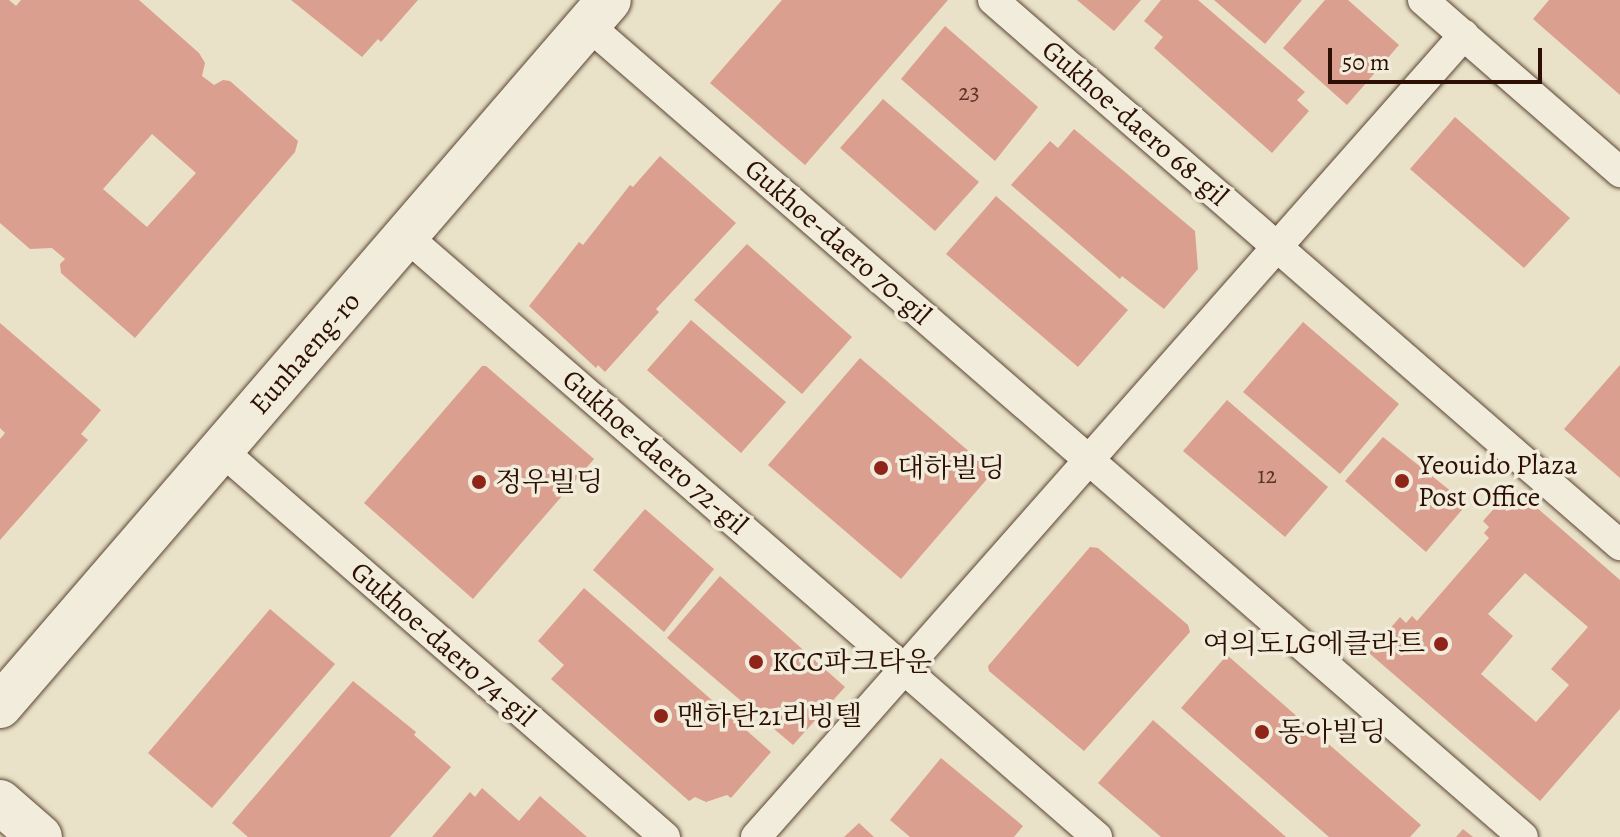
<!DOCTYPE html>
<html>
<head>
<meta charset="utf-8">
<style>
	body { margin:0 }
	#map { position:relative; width:1620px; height:837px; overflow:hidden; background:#e9e2c8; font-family:Alegreya,"Noto Serif KR",serif }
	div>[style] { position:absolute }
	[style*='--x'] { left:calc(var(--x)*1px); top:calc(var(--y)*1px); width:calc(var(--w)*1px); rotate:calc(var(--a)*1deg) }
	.building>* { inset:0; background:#da9f8e }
	.roads { filter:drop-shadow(0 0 2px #5c4434) drop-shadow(0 0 2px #5c4434) }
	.street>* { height:30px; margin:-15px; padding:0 15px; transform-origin:15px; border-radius:15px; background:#f1ecdb }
	.secondary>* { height:44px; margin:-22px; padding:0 22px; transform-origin:22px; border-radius:22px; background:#f1ecdb }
	.dots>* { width:22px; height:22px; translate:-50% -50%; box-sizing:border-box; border:4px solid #f1ecdb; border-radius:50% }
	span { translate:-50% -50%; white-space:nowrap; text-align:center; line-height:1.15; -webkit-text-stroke:7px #f1ecdb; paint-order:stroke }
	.number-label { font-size:24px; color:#583426 }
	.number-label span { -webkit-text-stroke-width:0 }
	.street-label { font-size:28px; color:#2d1003 }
	.poi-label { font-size:28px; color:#2d1003 }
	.left { translate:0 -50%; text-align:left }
	.right { translate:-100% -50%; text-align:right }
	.scale { position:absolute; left:1328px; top:48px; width:214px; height:36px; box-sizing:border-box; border:4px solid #2d1003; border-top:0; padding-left:10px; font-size:24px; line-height:28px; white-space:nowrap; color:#2d1003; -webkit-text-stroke:6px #f1ecdb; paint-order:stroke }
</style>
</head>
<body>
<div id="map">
	<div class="building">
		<i style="clip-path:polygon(evenodd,0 0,9px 0,16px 6px,21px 0,139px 0,199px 53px,205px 63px,202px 76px,214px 85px,223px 80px,230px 81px,298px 141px,295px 152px,135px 338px,61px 273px,60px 264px,65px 259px,52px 248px,30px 249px,0 223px,0 0,152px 134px,196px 173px,147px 227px,103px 189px,152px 134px)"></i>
		<i style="clip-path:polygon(291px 0,418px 0,381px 42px,378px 39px,362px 57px)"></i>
		<i style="clip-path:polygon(782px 0,948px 0,805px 165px,710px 83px)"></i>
		<i style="clip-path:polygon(1077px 0,1141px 0,1114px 31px)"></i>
		<i style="clip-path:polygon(1161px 0,1198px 0,1305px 92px,1297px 100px,1309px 111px,1272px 153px,1154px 48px,1163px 37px,1144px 21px)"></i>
		<i style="clip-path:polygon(1214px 0,1302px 0,1265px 44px)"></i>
		<i style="clip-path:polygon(1325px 0,1348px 0,1399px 45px,1347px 105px,1283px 48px)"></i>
		<i style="clip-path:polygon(1549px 0,1620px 0,1620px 95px,1533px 19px)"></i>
		<i style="clip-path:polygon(945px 26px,1038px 107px,995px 161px,901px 79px)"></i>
		<i style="clip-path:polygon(883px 99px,979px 182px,935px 231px,840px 148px)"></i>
		<i style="clip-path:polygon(1455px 117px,1570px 218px,1524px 268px,1410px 169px)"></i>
		<i style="clip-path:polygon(1074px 129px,1195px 231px,1198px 269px,1164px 309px,1122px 276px,1120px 279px,1011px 185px,1050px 141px,1058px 148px)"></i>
		<i style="clip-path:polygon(660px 156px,736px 223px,656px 309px,659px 312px,605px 372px,598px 365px,596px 368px,529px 306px,579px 242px,583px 245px,630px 185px,633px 187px)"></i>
		<i style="clip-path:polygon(996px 196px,1128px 310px,1078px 367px,946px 254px)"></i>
		<i style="clip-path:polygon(747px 244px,852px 337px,802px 394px,694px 300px)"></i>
		<i style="clip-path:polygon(691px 320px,786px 402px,741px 453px,647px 370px)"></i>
		<i style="clip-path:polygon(1303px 322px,1399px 404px,1340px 474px,1243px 392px)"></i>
		<i style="clip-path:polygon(0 323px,101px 410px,81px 434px,88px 440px,0 540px,0 439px,5px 433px,0 428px)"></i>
		<i style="clip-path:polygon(860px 358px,993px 472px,901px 579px,768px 465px)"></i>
		<i style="clip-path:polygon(1620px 365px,1620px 478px,1564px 429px)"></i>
		<i style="clip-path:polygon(482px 366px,486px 366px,594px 459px,473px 599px,364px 503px)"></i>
		<i style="clip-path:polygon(1227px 400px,1328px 487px,1285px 537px,1183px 451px)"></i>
		<i style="clip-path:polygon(1383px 437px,1467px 504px,1426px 552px,1345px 481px)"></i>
		<i style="clip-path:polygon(evenodd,1513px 487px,1620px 580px,1620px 709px,1540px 801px,1369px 653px,1400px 617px,1406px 623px,1412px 616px,1417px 621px,1489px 538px,1484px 533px,1489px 527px,1483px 521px,1513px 487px,1525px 573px,1588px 627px,1551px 669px,1569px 685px,1536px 722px,1481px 674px,1513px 636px,1488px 614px,1525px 573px)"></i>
		<i style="clip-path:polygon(645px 509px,714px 569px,664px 632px,593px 570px)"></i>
		<i style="clip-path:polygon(1090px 547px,1098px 548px,1188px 625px,1190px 632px,1084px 751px,989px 671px,988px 666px)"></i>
		<i style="clip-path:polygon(720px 576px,845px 687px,793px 745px,667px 638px)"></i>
		<i style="clip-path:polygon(584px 588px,771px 752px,731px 798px,727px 795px,706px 802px,695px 797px,689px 801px,551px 679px,564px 665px,538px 641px)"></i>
		<i style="clip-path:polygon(270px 609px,335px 664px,212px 808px,148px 753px)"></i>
		<i style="clip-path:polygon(1227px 655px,1421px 825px,1410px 837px,1329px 837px,1181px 708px)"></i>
		<i style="clip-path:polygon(353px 681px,416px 732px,414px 735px,451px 767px,390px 837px,248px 837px,232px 823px)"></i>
		<i style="clip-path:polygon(1153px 720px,1286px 837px,1161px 837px,1098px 783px)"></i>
		<i style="clip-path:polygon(941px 758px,1023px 826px,1014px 837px,910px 837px,890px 820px)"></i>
		<i style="clip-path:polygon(482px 788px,519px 821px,540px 796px,587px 837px,432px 837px,470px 792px,475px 797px)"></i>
		<i style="clip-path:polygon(859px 823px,874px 837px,844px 837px)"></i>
		<i style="clip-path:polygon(1463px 829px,1473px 837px,1456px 837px)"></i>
	</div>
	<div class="roads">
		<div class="street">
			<i style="--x:993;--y:0;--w:831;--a:41"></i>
			<i style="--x:1423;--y:0;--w:262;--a:41.1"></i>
			<i style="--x:588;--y:25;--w:1238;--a:40.97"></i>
			<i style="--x:406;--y:236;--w:916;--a:41.02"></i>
			<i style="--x:221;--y:450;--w:589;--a:41.08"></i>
			<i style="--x:756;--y:837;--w:1070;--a:-48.56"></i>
		</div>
		<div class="secondary">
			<i style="--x:0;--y:706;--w:932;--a:-49.22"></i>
			<i style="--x:0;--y:802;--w:53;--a:41.2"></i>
		</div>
	</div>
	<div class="dots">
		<i style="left:881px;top:468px;background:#8f2418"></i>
		<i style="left:1402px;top:481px;background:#8f2418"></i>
		<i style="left:479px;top:482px;background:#8f2418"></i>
		<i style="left:1441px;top:644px;background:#8f2418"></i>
		<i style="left:756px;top:662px;background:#8f2418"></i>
		<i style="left:661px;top:716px;background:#8f2418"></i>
		<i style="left:1262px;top:732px;background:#8f2418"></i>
	</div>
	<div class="number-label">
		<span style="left:969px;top:93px">23</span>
		<span style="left:1267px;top:476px">12</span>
	</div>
	<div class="street-label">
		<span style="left:1135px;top:123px;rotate:41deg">Gukhoe-daero 68-gil</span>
		<span style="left:838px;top:242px;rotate:41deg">Gukhoe-daero 70-gil</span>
		<span style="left:305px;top:353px;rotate:-49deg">Eunhaeng-ro</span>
		<span style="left:655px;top:452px;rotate:41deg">Gukhoe-daero 72-gil</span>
		<span style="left:443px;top:644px;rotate:41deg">Gukhoe-daero 74-gil</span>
	</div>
	<div class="poi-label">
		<span class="left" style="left:1418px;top:481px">Yeouido Plaza<br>Post Office</span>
		<span class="left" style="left:897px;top:468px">대하빌딩</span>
		<span class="left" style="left:495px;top:482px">정우빌딩</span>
		<span class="right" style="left:1425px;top:644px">여의도LG에클라트</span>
		<span class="left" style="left:772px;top:662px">KCC파크타운</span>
		<span class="left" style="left:677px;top:716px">맨하탄21리빙텔</span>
		<span class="left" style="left:1278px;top:732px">동아빌딩</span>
	</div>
	<div class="scale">50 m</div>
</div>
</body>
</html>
